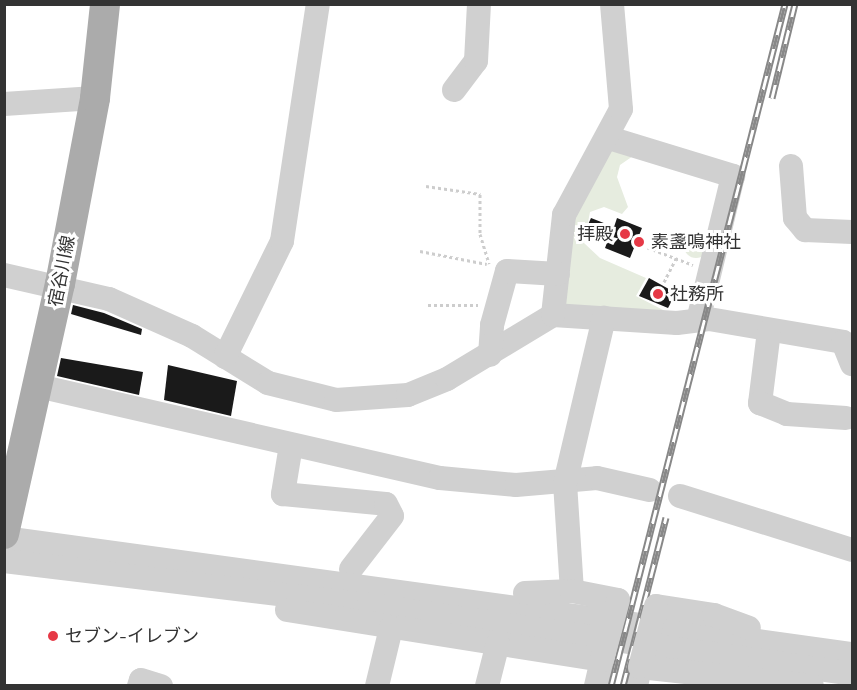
<!DOCTYPE html>
<html>
<head>
<meta charset="utf-8">
<style>
	body { margin:0 }
	#map { position:relative; width:857px; height:690px; overflow:hidden; background:#fff; font-family:"Titillium Web","Noto Sans JP",sans-serif }
	div>[style] { position:absolute }
	[style*='--x'] { left:calc(var(--x)*1px); top:calc(var(--y)*1px); width:calc(var(--w)*1px); rotate:calc(var(--a)*1deg) }
	.green>* { inset:0; background:#e6ecdf }
	.round { border-radius:50% }
	.building>* { inset:0; background:#1a1a1a }
	.path>* { height:3px; margin-top:-1.5px; transform-origin:0; background:repeating-linear-gradient(90deg,#cdcdcd 0 3px,transparent 0 6px) }
	.minor>* { height:24px; margin:-12px; padding:0 12px; transform-origin:12px; border-radius:12px; background:#d0d0d0 }
	.major>* { height:30px; margin:-15px; padding:0 15px; transform-origin:15px; border-radius:15px; background:#ababab }
	.rail>* { height:7px; margin-top:-3.5px; transform-origin:0; background:repeating-linear-gradient(90deg,#fff 0 14px,#888 0 28px); box-sizing:border-box; border-block:2px solid #888 }
	.minor-bridge>* { height:24px; margin:-12px; padding:0 12px; transform-origin:12px; border-radius:12px; background:#d0d0d0 }
	.dots>* { width:16px; height:16px; translate:-50% -50%; box-sizing:border-box; border:3px solid #fff; border-radius:50% }
	span { translate:-50% -50%; white-space:nowrap; text-align:center; line-height:1.15; -webkit-text-stroke:6px #fff; paint-order:stroke }
	.poi-label { font-size:18px; color:#333 }
	.right { translate:-100% -50%; text-align:right }
	.left { translate:0 -50%; text-align:left }
	.street-label { font-size:18px; color:#333 }
	.frame { position:absolute; inset:0; border:6px solid #333; pointer-events:none }
</style>
</head>
<body>
<div id="map">
	<div class="green">
		<i style="clip-path:polygon(610px 147px,633px 156px,620px 165px,617px 177px,628px 207px,622px 214px,604px 207px,590px 212px,584px 243px,600px 258px,646px 278px,636px 296px,667px 312px,563px 310px,570px 215px)"></i>
		<i class="round" style="left:684px;top:234px;width:24px;height:24px"></i>
	</div>
	<div class="building">
		<i style="clip-path:polygon(591px 218px,614px 227px,617px 218px,642px 228px,630px 258px,605px 248px,608px 240px,585px 231px)"></i>
		<i style="clip-path:polygon(649px 278px,676px 293px,668px 308px,639px 296px)"></i>
		<i style="clip-path:polygon(73px 305px,104px 313px,142px 329px,141px 335px,71px 314px)"></i>
		<i style="clip-path:polygon(61px 358px,143px 372px,139px 395px,57px 376px)"></i>
		<i style="clip-path:polygon(168px 365px,237px 381px,231px 416px,164px 400px)"></i>
	</div>
	<div class="path">
		<i style="--x:426;--y:186;--w:55;--a:8.4"></i>
		<i style="--x:480;--y:194;--w:40;--a:90"></i>
		<i style="--x:480;--y:234;--w:31;--a:73"></i>
		<i style="--x:636;--y:243;--w:61;--a:21.1"></i>
		<i style="--x:420;--y:251;--w:68;--a:11"></i>
		<i style="--x:664;--y:282;--w:27;--a:-63"></i>
		<i style="--x:428;--y:305;--w:50;--a:0"></i>
	</div>
	<div class="minor">
		<i style="--x:454;--y:90;--w:36;--a:-53"></i>
		<i style="--x:476;--y:61;--w:57;--a:-87"></i>
		<i style="--x:4;--y:104;--w:91;--a:-3.8"></i>
		<i style="--x:609;--y:138;--w:130;--a:17"></i>
		<i style="--x:733;--y:176;--w:145;--a:103.6"></i>
		<i style="--x:791;--y:166;--w:52;--a:85.6"></i>
		<i style="--x:795;--y:218;--w:16;--a:50"></i>
		<i style="--x:805;--y:230;--w:47;--a:2.4"></i>
		<i style="--x:4;--y:275;--w:108;--a:12.9"></i>
		<i style="--x:109;--y:299;--w:91;--a:24"></i>
		<i style="--x:192;--y:336;--w:89;--a:31.7"></i>
		<i style="--x:268;--y:383;--w:70;--a:14"></i>
		<i style="--x:336;--y:400;--w:72;--a:-4"></i>
		<i style="--x:408;--y:395;--w:42;--a:-22.3"></i>
		<i style="--x:447;--y:379;--w:124;--a:-31.1"></i>
		<i style="--x:553;--y:315;--w:124;--a:3.7"></i>
		<i style="--x:677;--y:323;--w:32;--a:-7"></i>
		<i style="--x:709;--y:319;--w:136;--a:9.7"></i>
		<i style="--x:843;--y:342;--w:24;--a:68"></i>
		<i style="--x:553;--y:315;--w:101;--a:-83.7"></i>
		<i style="--x:564;--y:215;--w:120;--a:-61.7"></i>
		<i style="--x:621;--y:109;--w:105;--a:-94.9"></i>
		<i style="--x:769;--y:331;--w:73;--a:97.1"></i>
		<i style="--x:760;--y:403;--w:29;--a:22"></i>
		<i style="--x:787;--y:414;--w:59;--a:3.9"></i>
		<i style="--x:490;--y:355;--w:30;--a:-86"></i>
		<i style="--x:492;--y:325;--w:56;--a:-74.5"></i>
		<i style="--x:507;--y:271;--w:51;--a:3.4"></i>
		<i style="--x:225;--y:357;--w:129;--a:-63.8"></i>
		<i style="--x:282;--y:241;--w:240;--a:-81.4"></i>
		<i style="--x:38;--y:386;--w:412;--a:12.9"></i>
		<i style="--x:440;--y:478;--w:76;--a:5.3"></i>
		<i style="--x:516;--y:485;--w:81;--a:-4.9"></i>
		<i style="--x:597;--y:478;--w:54;--a:12.8"></i>
		<i style="--x:291;--y:445;--w:50;--a:99.3"></i>
		<i style="--x:283;--y:494;--w:103;--a:5.5"></i>
		<i style="--x:386;--y:504;--w:13;--a:63"></i>
		<i style="--x:392;--y:516;--w:67;--a:127.7"></i>
		<i style="--x:680;--y:496;--w:180;--a:17.4"></i>
		<i style="--x:4;--y:538;--w:856;--a:7.79"></i>
		<i style="--x:4;--y:561;--w:368;--a:6.9"></i>
		<i style="--x:369;--y:605;--w:488;--a:8.1"></i>
		<i style="--x:572;--y:591;--w:108;--a:-93.7"></i>
		<i style="--x:565;--y:483;--w:170;--a:-76.7"></i>
		<i style="--x:525;--y:593;--w:47;--a:-2.4"></i>
		<i style="--x:572;--y:591;--w:47;--a:11.1"></i>
		<i style="--x:656;--y:606;--w:59;--a:8.8"></i>
		<i style="--x:714;--y:615;--w:37;--a:20"></i>
		<i style="--x:287;--y:610;--w:319;--a:9"></i>
		<i style="--x:602;--y:660;--w:27;--a:103"></i>
		<i style="--x:139;--y:686;--w:6;--a:-72"></i>
		<i style="--x:141;--y:680;--w:21;--a:17"></i>
		<i style="--x:377;--y:686;--w:60;--a:-76.4"></i>
		<i style="--x:487;--y:686;--w:44;--a:-75.7"></i>
		<i style="--x:636;--y:686;--w:19;--a:-78"></i>
		<i style="--x:640;--y:667;--w:173;--a:6.3"></i>
	</div>
	<div class="major">
		<i style="--x:4;--y:534;--w:256;--a:-77.4"></i>
		<i style="--x:60;--y:284;--w:189;--a:-79.3"></i>
		<i style="--x:95;--y:98;--w:95;--a:-83.9"></i>
	</div>
	<div class="rail">
		<i style="--x:772;--y:98;--w:97;--a:-76.3"></i>
		<i style="--x:611;--y:686;--w:704;--a:-75.69"></i>
		<i style="--x:623;--y:686;--w:174;--a:-75.7"></i>
	</div>
	<div class="minor-bridge">
		<i style="--x:602;--y:660;--w:62;--a:-75.1"></i>
		<i style="--x:640;--y:667;--w:63;--a:-75.3"></i>
	</div>
	<div class="dots">
		<i style="left:625px;top:234px;background:#e63946"></i>
		<i style="left:639px;top:242px;background:#e63946"></i>
		<i style="left:658px;top:294px;background:#e63946"></i>
		<i style="left:53px;top:636px;background:#e63946"></i>
	</div>
	<div class="poi-label">
		<span class="right" style="left:613px;top:234px">拝殿</span>
		<span class="left" style="left:651px;top:242px">素盞鳴神社</span>
		<span class="left" style="left:670px;top:294px">社務所</span>
		<span class="left" style="left:65px;top:636px">セブン-イレブン</span>
	</div>
	<div class="street-label">
		<span style="left:62px;top:271px;rotate:-79deg">宿谷川線</span>
	</div>
	<div class="frame"></div>
</div>
</body>
</html>
